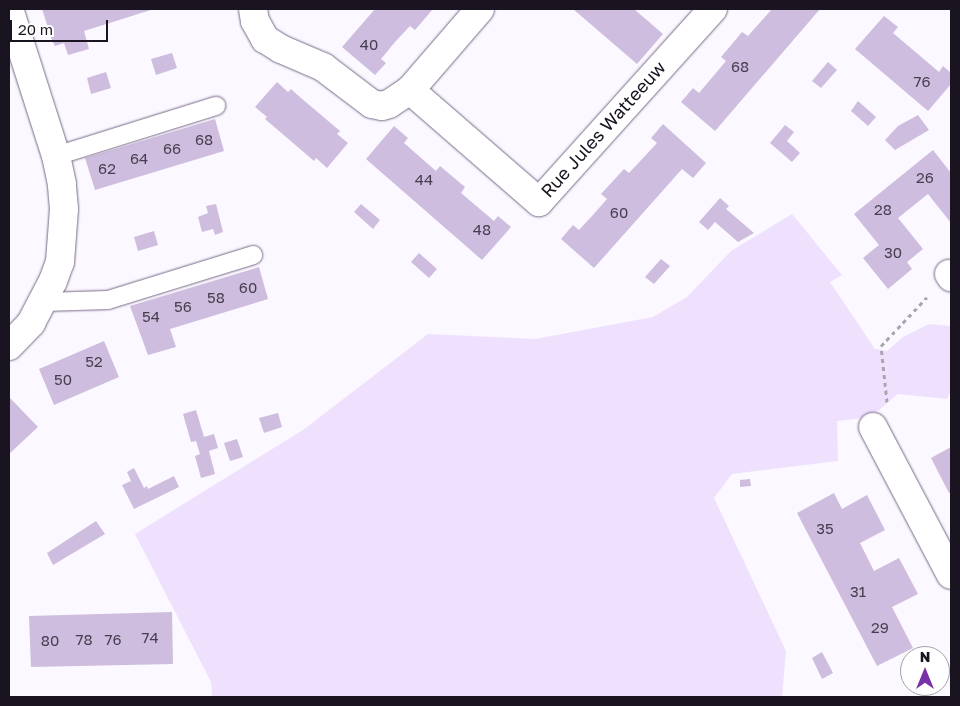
<!DOCTYPE html>
<html>
<head>
<meta charset="utf-8">
<style>
	body { margin:0 }
	#map { position:relative; width:960px; height:706px; overflow:hidden; background:#fbf8ff; font-family:"Golos Text",sans-serif }
	div>[style] { position:absolute }
	[style*='--x'] { left:calc(var(--x)*1px); top:calc(var(--y)*1px); width:calc(var(--w)*1px); rotate:calc(var(--a)*1deg) }
	.green>* { inset:0; background:#efe1fe }
	.building>* { inset:0; background:#cebdde }
	.path>* { height:3px; margin-top:-1.5px; transform-origin:0; background:repeating-linear-gradient(90deg,#a9a5ae 0 4px,transparent 0 8px) }
	.roads { filter:drop-shadow(0 0 1px #796a88) drop-shadow(0 0 1px #796a88) }
	.lane>* { height:18px; margin:-9px; padding:0 9px; transform-origin:9px; border-radius:9px; background:#fff }
	.street>* { height:28px; margin:-14px; padding:0 14px; transform-origin:14px; border-radius:14px; background:#fff }
	span { translate:-50% -50%; white-space:nowrap; text-align:center; line-height:1.15; -webkit-text-stroke:4px #fff; paint-order:stroke }
	.number-label { font-size:15px; color:#473e50 }
	.number-label span { -webkit-text-stroke-width:0 }
	.street-label { font-size:18px; color:#1a1420 }
	.frame { position:absolute; inset:0; border:10px solid #1a1420; pointer-events:none }
	.north { position:absolute; left:900px; top:646px; width:50px; height:50px; box-sizing:border-box; background:#fff; border:1px solid #a3a1a6; border-radius:50%; rotate:0deg; font-size:14px; font-weight:700; line-height:20px; text-align:center; color:#1a1420 }
	.north::after { content:''; display:block; margin:auto; width:18px; height:22px; background:#7632a6; clip-path:polygon(50% 0,100% 100%,50% 72%,0 100%) }
	.scale { position:absolute; left:10px; top:20px; width:98px; height:22px; box-sizing:border-box; border:2px solid #1a1420; border-top:0; padding-left:6px; font-size:15px; line-height:18px; white-space:nowrap; color:#1a1420; -webkit-text-stroke:4px #fff; paint-order:stroke }
</style>
</head>
<body>
<div id="map">
	<div class="green">
		<i style="clip-path:polygon(792px 214px,842px 275px,830px 282px,875px 349px,887px 351px,903px 337px,929px 324px,951px 326px,951px 390px,947px 399px,898px 394px,879px 410px,863px 418px,837px 421px,838px 461px,732px 474px,714px 498px,786px 651px,782px 697px,212px 697px,211px 682px,135px 534px,303px 430px,428px 334px,535px 339px,653px 317px,687px 297px,731px 251px)"></i>
	</div>
	<div class="building">
		<i style="clip-path:polygon(42px 9px,154px 9px,84px 31px,89px 49px,68px 55px,64px 43px,55px 46px,52px 40px)"></i>
		<i style="clip-path:polygon(375px 9px,433px 9px,415px 30px,410px 26px,395px 42px,381px 59px,386px 63px,375px 75px,342px 47px)"></i>
		<i style="clip-path:polygon(573px 9px,634px 9px,663px 34px,637px 64px)"></i>
		<i style="clip-path:polygon(772px 9px,820px 9px,715px 131px,681px 102px,693px 88px,699px 93px,726px 61px,721px 57px,732px 44px,742px 32px,748px 36px)"></i>
		<i style="clip-path:polygon(884px 16px,898px 27px,893px 33px,939px 72px,943px 66px,951px 73px,951px 84px,928px 111px,855px 49px)"></i>
		<i style="clip-path:polygon(172px 53px,177px 68px,156px 75px,151px 59px)"></i>
		<i style="clip-path:polygon(828px 62px,837px 70px,821px 88px,812px 81px)"></i>
		<i style="clip-path:polygon(106px 72px,111px 88px,91px 94px,87px 78px)"></i>
		<i style="clip-path:polygon(277px 82px,288px 92px,291px 89px,301px 98px,340px 131px,337px 134px,348px 143px,327px 168px,316px 158px,314px 161px,265px 119px,267px 117px,255px 107px)"></i>
		<i style="clip-path:polygon(858px 101px,876px 117px,868px 126px,851px 111px)"></i>
		<i style="clip-path:polygon(918px 115px,929px 130px,895px 150px,885px 140px,898px 126px)"></i>
		<i style="clip-path:polygon(215px 119px,224px 151px,95px 190px,85px 158px)"></i>
		<i style="clip-path:polygon(663px 124px,706px 163px,693px 178px,682px 169px,594px 268px,561px 239px,573px 225px,579px 230px,592px 216px,607px 199px,601px 194px,624px 169px,629px 173px,657px 143px,651px 138px)"></i>
		<i style="clip-path:polygon(785px 125px,794px 132px,787px 141px,800px 153px,792px 162px,770px 143px)"></i>
		<i style="clip-path:polygon(394px 126px,408px 138px,404px 143px,436px 171px,440px 166px,465px 187px,461px 193px,494px 221px,498px 216px,511px 227px,482px 260px,366px 159px)"></i>
		<i style="clip-path:polygon(933px 150px,951px 173px,951px 223px,928px 194px,898px 218px,923px 249px,907px 262px,912px 269px,888px 289px,863px 258px,879px 245px,854px 214px)"></i>
		<i style="clip-path:polygon(720px 198px,729px 206px,726px 209px,754px 233px,738px 242px,715px 222px,708px 230px,699px 222px)"></i>
		<i style="clip-path:polygon(216px 204px,223px 232px,215px 235px,213px 229px,202px 232px,198px 217px,208px 213px,206px 206px)"></i>
		<i style="clip-path:polygon(361px 204px,380px 220px,373px 229px,354px 212px)"></i>
		<i style="clip-path:polygon(154px 231px,158px 245px,138px 251px,134px 237px)"></i>
		<i style="clip-path:polygon(419px 253px,437px 269px,429px 278px,411px 262px)"></i>
		<i style="clip-path:polygon(661px 259px,670px 266px,654px 284px,645px 277px)"></i>
		<i style="clip-path:polygon(259px 267px,268px 299px,170px 329px,176px 347px,148px 355px,130px 306px)"></i>
		<i style="clip-path:polygon(104px 341px,119px 377px,54px 405px,39px 369px)"></i>
		<i style="clip-path:polygon(10px 398px,38px 427px,9px 454px,9px 400px)"></i>
		<i style="clip-path:polygon(196px 410px,204px 437px,214px 434px,218px 448px,209px 451px,215px 474px,201px 478px,195px 456px,200px 454px,196px 441px,191px 442px,183px 414px)"></i>
		<i style="clip-path:polygon(278px 413px,282px 427px,264px 433px,259px 418px)"></i>
		<i style="clip-path:polygon(237px 439px,243px 457px,230px 461px,224px 443px)"></i>
		<i style="clip-path:polygon(951px 447px,951px 492px,949px 493px,931px 458px)"></i>
		<i style="clip-path:polygon(134px 468px,144px 488px,147px 486px,148px 489px,174px 476px,179px 487px,134px 509px,122px 485px,131px 481px,127px 472px)"></i>
		<i style="clip-path:polygon(750px 479px,751px 486px,740px 487px,740px 480px)"></i>
		<i style="clip-path:polygon(834px 493px,842px 509px,867px 495px,885px 530px,860px 543px,874px 571px,899px 558px,918px 594px,892px 607px,913px 648px,877px 666px,797px 513px)"></i>
		<i style="clip-path:polygon(96px 521px,105px 534px,53px 565px,47px 553px)"></i>
		<i style="clip-path:polygon(172px 612px,173px 664px,31px 667px,29px 616px)"></i>
		<i style="clip-path:polygon(822px 652px,833px 673px,822px 679px,812px 658px)"></i>
	</div>
	<div class="path">
		<i style="--x:887;--y:402;--w:56;--a:-96.1"></i>
		<i style="--x:881;--y:346;--w:67;--a:-46.8"></i>
	</div>
	<div class="roads">
		<div class="lane">
			<i style="--x:56;--y:156;--w:168;--a:-17.4"></i>
			<i style="--x:44;--y:302;--w:64;--a:-1.8"></i>
			<i style="--x:108;--y:300;--w:152;--a:-17.2"></i>
		</div>
		<div class="street">
			<i style="--x:253;--y:9;--w:12;--a:81"></i>
			<i style="--x:255;--y:21;--w:21;--a:61"></i>
			<i style="--x:265;--y:39;--w:19;--a:32"></i>
			<i style="--x:281;--y:49;--w:46;--a:23.2"></i>
			<i style="--x:323;--y:67;--w:61;--a:37.1"></i>
			<i style="--x:372;--y:104;--w:10;--a:11"></i>
			<i style="--x:382;--y:106;--w:7;--a:-16"></i>
			<i style="--x:389;--y:104;--w:25;--a:-34"></i>
			<i style="--x:480;--y:9;--w:107;--a:130.8"></i>
			<i style="--x:410;--y:90;--w:171;--a:41"></i>
			<i style="--x:539;--y:202;--w:260;--a:-48"></i>
			<i style="--x:949;--y:274;--w:4;--a:56"></i>
			<i style="--x:9;--y:346;--w:32;--a:-46"></i>
			<i style="--x:31;--y:323;--w:47;--a:-62.4"></i>
			<i style="--x:53;--y:281;--w:20;--a:-70"></i>
			<i style="--x:60;--y:262;--w:53;--a:-85.7"></i>
			<i style="--x:64;--y:209;--w:25;--a:-95"></i>
			<i style="--x:62;--y:184;--w:29;--a:-102"></i>
			<i style="--x:56;--y:156;--w:154;--a:-107.7"></i>
			<i style="--x:873;--y:427;--w:167;--a:62.2"></i>
		</div>
	</div>
	<div class="number-label">
		<span style="left:369px;top:45px">40</span>
		<span style="left:740px;top:67px">68</span>
		<span style="left:922px;top:82px">76</span>
		<span style="left:204px;top:140px">68</span>
		<span style="left:172px;top:149px">66</span>
		<span style="left:139px;top:159px">64</span>
		<span style="left:107px;top:169px">62</span>
		<span style="left:925px;top:178px">26</span>
		<span style="left:424px;top:180px">44</span>
		<span style="left:883px;top:210px">28</span>
		<span style="left:619px;top:213px">60</span>
		<span style="left:482px;top:230px">48</span>
		<span style="left:893px;top:253px">30</span>
		<span style="left:248px;top:288px">60</span>
		<span style="left:216px;top:298px">58</span>
		<span style="left:183px;top:307px">56</span>
		<span style="left:151px;top:317px">54</span>
		<span style="left:94px;top:362px">52</span>
		<span style="left:63px;top:380px">50</span>
		<span style="left:825px;top:529px">35</span>
		<span style="left:858px;top:592px">31</span>
		<span style="left:880px;top:628px">29</span>
		<span style="left:150px;top:638px">74</span>
		<span style="left:84px;top:640px">78</span>
		<span style="left:113px;top:640px">76</span>
		<span style="left:50px;top:641px">80</span>
	</div>
	<div class="street-label">
		<span style="left:603px;top:129px;rotate:-48deg">Rue Jules Watteeuw</span>
	</div>
	<div class="frame"></div>
	<div class="north">N</div>
	<div class="scale">20 m</div>
</div>
</body>
</html>
